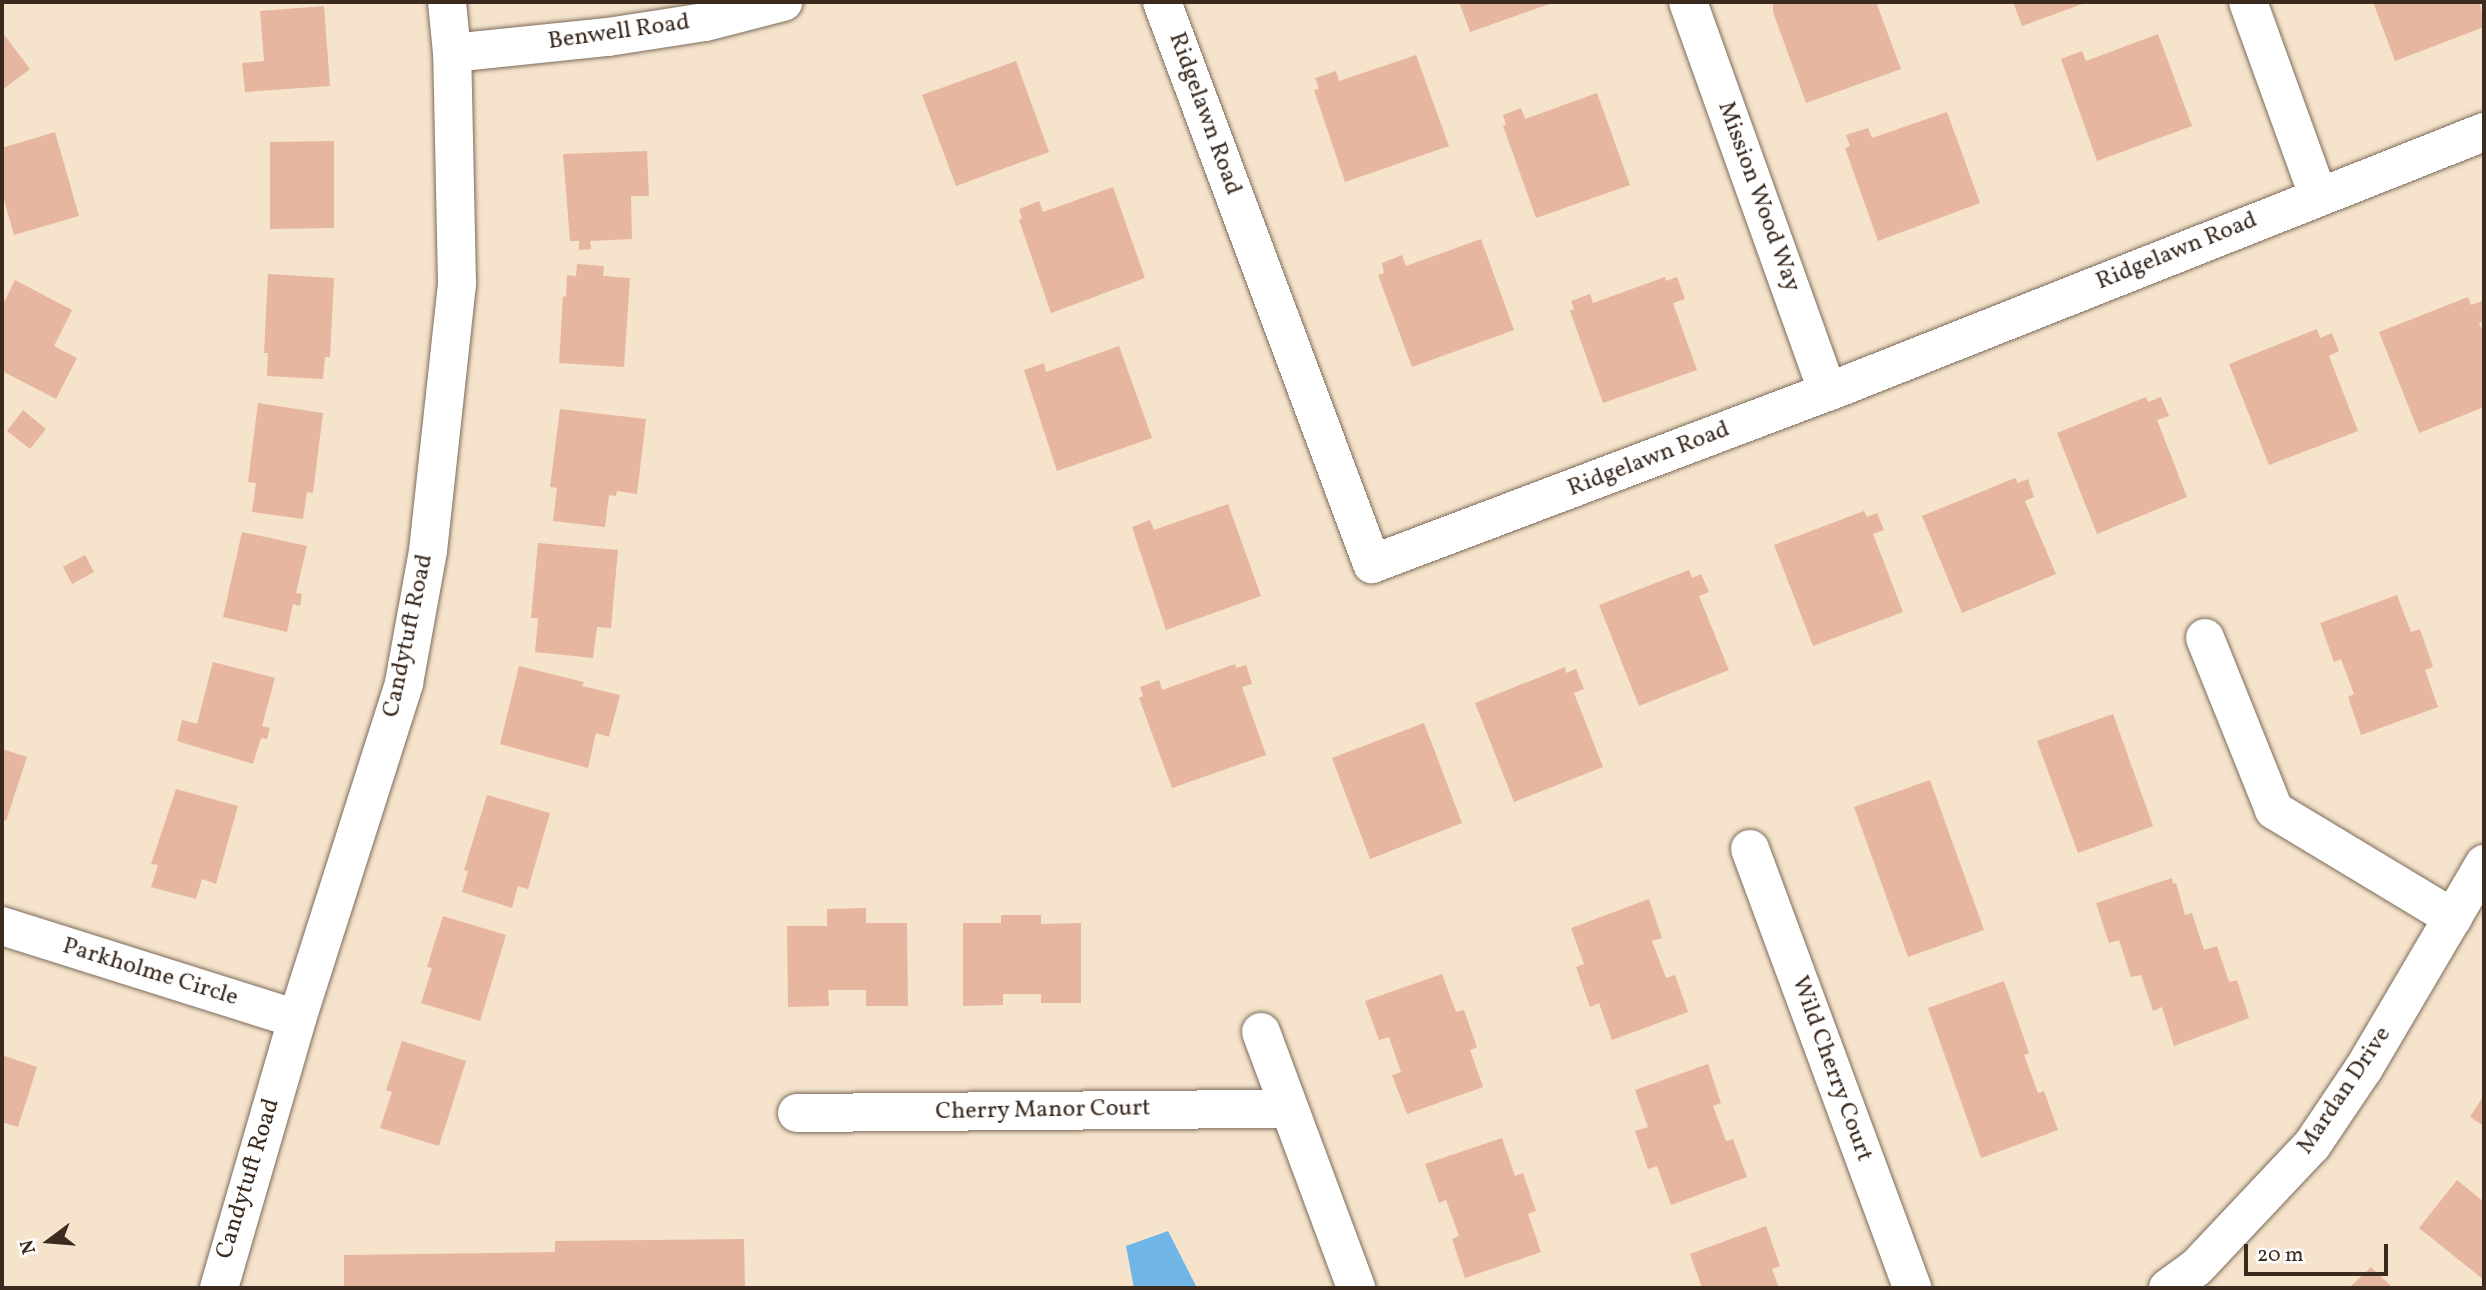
<!DOCTYPE html>
<html>
<head>
<meta charset="utf-8">
<style>
	body { margin:0 }
	#map { position:relative; width:2486px; height:1290px; overflow:hidden; background:#f5e3cb; font-family:Vollkorn,serif }
	div>[style] { position:absolute }
	[style*='--x'] { left:calc(var(--x)*1px); top:calc(var(--y)*1px); width:calc(var(--w)*1px); rotate:calc(var(--a)*1deg) }
	.water>* { inset:0; background:#6fb6e6 }
	.building>* { inset:0; background:#e7b6a0 }
	.roads { filter:drop-shadow(0 0 2px #7c6b5b) drop-shadow(0 0 2px #7c6b5b) }
	.street>* { height:38px; margin:-19px; padding:0 19px; transform-origin:19px; border-radius:19px; background:#fff }
	span { translate:-50% -50%; white-space:nowrap; text-align:center; line-height:1.15; -webkit-text-stroke:6px #fff; paint-order:stroke }
	.street-label { font-size:24px; color:#3b2a1e }
	.frame { position:absolute; inset:0; border:4px solid #3b2a1e; pointer-events:none }
	.north { position:absolute; left:14px; top:1206px; width:70px; height:70px; -webkit-text-stroke:5px #fff; paint-order:stroke; rotate:254deg; font-size:19px; font-weight:700; line-height:28px; text-align:center; color:#3b2a1e }
	.north::after { content:''; display:block; margin:auto; width:24px; height:32px; background:#3b2a1e; clip-path:polygon(50% 0,100% 100%,50% 72%,0 100%) }
	.scale { position:absolute; left:2244px; top:1244px; width:144px; height:32px; box-sizing:border-box; border:4px solid #3b2a1e; border-top:0; padding-left:9px; font-size:21px; line-height:24px; white-space:nowrap; color:#3b2a1e; -webkit-text-stroke:5px #fff; paint-order:stroke }
</style>
</head>
<body>
<div id="map">
	<div class="water">
		<i style="clip-path:polygon(1168px 1231px,1197px 1288px,1134px 1288px,1126px 1246px)"></i>
	</div>
	<div class="building">
		<i style="clip-path:polygon(1459px 2px,1555px 2px,1470px 32px)"></i>
		<i style="clip-path:polygon(1773px 2px,1876px 2px,1901px 69px,1806px 103px,1773px 12px)"></i>
		<i style="clip-path:polygon(2013px 2px,2088px 2px,2022px 26px)"></i>
		<i style="clip-path:polygon(2373px 2px,2480px 2px,2484px 27px,2395px 61px)"></i>
		<i style="clip-path:polygon(324px 6px,330px 86px,245px 92px,242px 63px,264px 61px,260px 11px)"></i>
		<i style="clip-path:polygon(2px 32px,30px 69px,2px 90px)"></i>
		<i style="clip-path:polygon(2158px 34px,2192px 126px,2097px 161px,2061px 59px,2082px 51px,2086px 61px)"></i>
		<i style="clip-path:polygon(1416px 55px,1449px 146px,1345px 182px,1314px 90px,1319px 89px,1315px 78px,1336px 71px,1339px 81px)"></i>
		<i style="clip-path:polygon(1016px 61px,1049px 152px,956px 186px,922px 95px)"></i>
		<i style="clip-path:polygon(1597px 93px,1630px 185px,1536px 218px,1503px 126px,1506px 125px,1503px 115px,1521px 108px,1525px 119px)"></i>
		<i style="clip-path:polygon(1947px 112px,1980px 203px,1878px 241px,1845px 148px,1850px 146px,1846px 135px,1868px 128px,1872px 138px)"></i>
		<i style="clip-path:polygon(55px 132px,79px 216px,14px 235px,2px 193px,2px 148px)"></i>
		<i style="clip-path:polygon(334px 141px,334px 228px,270px 229px,270px 142px)"></i>
		<i style="clip-path:polygon(647px 151px,649px 196px,631px 196px,632px 239px,590px 241px,591px 249px,579px 250px,579px 241px,570px 241px,563px 154px)"></i>
		<i style="clip-path:polygon(1113px 187px,1145px 278px,1051px 313px,1019px 220px,1022px 218px,1019px 209px,1039px 201px,1043px 212px)"></i>
		<i style="clip-path:polygon(1481px 239px,1514px 330px,1412px 367px,1378px 275px,1384px 273px,1382px 263px,1402px 255px,1406px 266px)"></i>
		<i style="clip-path:polygon(577px 264px,604px 266px,603px 276px,630px 278px,624px 367px,559px 363px,563px 296px,566px 297px,567px 275px,576px 276px)"></i>
		<i style="clip-path:polygon(268px 274px,334px 278px,330px 357px,325px 357px,323px 379px,267px 376px,268px 353px,264px 353px)"></i>
		<i style="clip-path:polygon(1665px 277px,1666px 281px,1677px 277px,1685px 299px,1673px 303px,1697px 370px,1603px 403px,1570px 311px,1574px 309px,1571px 301px,1590px 294px,1593px 303px)"></i>
		<i style="clip-path:polygon(15px 280px,72px 310px,54px 346px,77px 358px,56px 399px,2px 371px,2px 306px)"></i>
		<i style="clip-path:polygon(2468px 297px,2471px 305px,2482px 301px,2484px 306px,2484px 321px,2479px 323px,2484px 335px,2484px 407px,2419px 433px,2379px 332px)"></i>
		<i style="clip-path:polygon(2317px 329px,2320px 338px,2332px 333px,2339px 351px,2329px 356px,2358px 431px,2269px 465px,2229px 364px)"></i>
		<i style="clip-path:polygon(1119px 346px,1152px 438px,1057px 471px,1024px 370px,1044px 363px,1046px 372px)"></i>
		<i style="clip-path:polygon(2146px 397px,2148px 402px,2161px 397px,2169px 416px,2157px 420px,2187px 497px,2097px 534px,2057px 433px)"></i>
		<i style="clip-path:polygon(258px 403px,323px 413px,313px 493px,307px 492px,303px 519px,252px 512px,256px 483px,248px 482px)"></i>
		<i style="clip-path:polygon(560px 409px,646px 419px,637px 494px,617px 491px,616px 496px,609px 495px,605px 527px,553px 521px,557px 488px,550px 487px)"></i>
		<i style="clip-path:polygon(23px 410px,46px 429px,30px 449px,7px 431px)"></i>
		<i style="clip-path:polygon(2015px 478px,2018px 483px,2028px 479px,2034px 497px,2025px 501px,2056px 574px,1962px 613px,1922px 516px)"></i>
		<i style="clip-path:polygon(1228px 504px,1261px 596px,1166px 630px,1132px 527px,1150px 520px,1154px 530px)"></i>
		<i style="clip-path:polygon(1864px 511px,1867px 517px,1877px 513px,1884px 530px,1873px 534px,1903px 612px,1813px 646px,1774px 545px)"></i>
		<i style="clip-path:polygon(242px 532px,307px 546px,296px 593px,302px 594px,300px 606px,293px 604px,287px 632px,223px 617px)"></i>
		<i style="clip-path:polygon(538px 543px,618px 550px,611px 628px,597px 627px,593px 658px,535px 652px,538px 618px,531px 618px)"></i>
		<i style="clip-path:polygon(85px 555px,94px 572px,72px 584px,63px 567px)"></i>
		<i style="clip-path:polygon(1689px 570px,1692px 578px,1701px 574px,1709px 592px,1699px 596px,1729px 670px,1639px 706px,1599px 605px)"></i>
		<i style="clip-path:polygon(2397px 595px,2411px 632px,2420px 629px,2433px 667px,2425px 670px,2438px 707px,2361px 735px,2348px 697px,2354px 694px,2341px 659px,2334px 662px,2320px 623px)"></i>
		<i style="clip-path:polygon(213px 662px,275px 678px,262px 726px,270px 728px,267px 739px,261px 738px,253px 764px,177px 741px,182px 720px,197px 724px)"></i>
		<i style="clip-path:polygon(1235px 664px,1236px 668px,1246px 665px,1252px 684px,1242px 687px,1266px 755px,1172px 788px,1139px 698px,1143px 696px,1140px 687px,1159px 680px,1162px 690px)"></i>
		<i style="clip-path:polygon(519px 666px,584px 682px,582px 686px,620px 695px,609px 737px,596px 733px,588px 768px,500px 744px)"></i>
		<i style="clip-path:polygon(1565px 667px,1566px 673px,1576px 669px,1584px 689px,1574px 693px,1603px 767px,1514px 802px,1475px 703px)"></i>
		<i style="clip-path:polygon(2113px 714px,2153px 826px,2078px 853px,2037px 741px)"></i>
		<i style="clip-path:polygon(1424px 723px,1462px 823px,1370px 859px,1332px 758px)"></i>
		<i style="clip-path:polygon(2px 749px,27px 757px,6px 821px,2px 819px)"></i>
		<i style="clip-path:polygon(1930px 780px,1984px 930px,1908px 957px,1854px 807px)"></i>
		<i style="clip-path:polygon(176px 789px,238px 806px,216px 884px,202px 879px,196px 899px,151px 887px,158px 865px,151px 864px)"></i>
		<i style="clip-path:polygon(487px 795px,550px 813px,528px 889px,518px 886px,512px 908px,462px 892px,468px 871px,464px 870px)"></i>
		<i style="clip-path:polygon(2172px 878px,2173px 884px,2176px 883px,2185px 915px,2192px 913px,2204px 950px,2217px 946px,2229px 982px,2237px 980px,2249px 1018px,2174px 1046px,2162px 1007px,2153px 1011px,2141px 975px,2131px 977px,2119px 940px,2109px 943px,2096px 903px)"></i>
		<i style="clip-path:polygon(1649px 899px,1662px 938px,1652px 941px,1666px 978px,1675px 975px,1688px 1012px,1612px 1040px,1599px 1003px,1590px 1007px,1576px 967px,1584px 964px,1571px 928px)"></i>
		<i style="clip-path:polygon(866px 908px,866px 923px,907px 923px,908px 1006px,866px 1006px,866px 990px,828px 990px,829px 1006px,788px 1007px,787px 926px,827px 926px,827px 909px)"></i>
		<i style="clip-path:polygon(1001px 915px,1041px 915px,1041px 924px,1081px 923px,1081px 1003px,1041px 1003px,1041px 994px,1003px 994px,1003px 1005px,963px 1006px,963px 923px,1001px 923px)"></i>
		<i style="clip-path:polygon(443px 916px,506px 935px,480px 1021px,421px 1003px,432px 968px,427px 967px)"></i>
		<i style="clip-path:polygon(1442px 974px,1456px 1012px,1464px 1010px,1477px 1047px,1470px 1050px,1483px 1087px,1407px 1114px,1392px 1075px,1401px 1072px,1389px 1037px,1379px 1040px,1365px 1001px)"></i>
		<i style="clip-path:polygon(2004px 981px,2029px 1053px,2024px 1055px,2038px 1093px,2044px 1091px,2058px 1130px,1981px 1158px,1928px 1008px)"></i>
		<i style="clip-path:polygon(402px 1041px,466px 1061px,439px 1146px,380px 1128px,392px 1092px,386px 1090px)"></i>
		<i style="clip-path:polygon(2px 1055px,37px 1067px,18px 1127px,2px 1122px)"></i>
		<i style="clip-path:polygon(1708px 1064px,1721px 1103px,1713px 1106px,1726px 1141px,1733px 1139px,1747px 1177px,1671px 1205px,1657px 1166px,1648px 1169px,1635px 1131px,1648px 1127px,1635px 1090px)"></i>
		<i style="clip-path:polygon(2484px 1095px,2484px 1126px,2470px 1117px)"></i>
		<i style="clip-path:polygon(1502px 1138px,1515px 1176px,1523px 1173px,1536px 1211px,1528px 1214px,1541px 1252px,1465px 1278px,1452px 1239px,1459px 1236px,1446px 1200px,1439px 1203px,1425px 1164px)"></i>
		<i style="clip-path:polygon(2457px 1180px,2484px 1202px,2484px 1280px,2419px 1228px)"></i>
		<i style="clip-path:polygon(1766px 1226px,1780px 1266px,1772px 1269px,1779px 1288px,1702px 1288px,1690px 1254px)"></i>
		<i style="clip-path:polygon(744px 1239px,745px 1288px,344px 1288px,344px 1255px,555px 1252px,555px 1241px)"></i>
		<i style="clip-path:polygon(2371px 1267px,2393px 1288px,2349px 1288px)"></i>
	</div>
	<div class="roads">
		<div class="street">
			<i style="--x:1162;--y:2;--w:600;--a:69.51"></i>
			<i style="--x:1372;--y:564;--w:487;--a:-20.7"></i>
			<i style="--x:1828;--y:392;--w:706;--a:-21.62"></i>
			<i style="--x:1688;--y:2;--w:414;--a:70.3"></i>
			<i style="--x:2248;--y:2;--w:205;--a:70.1"></i>
			<i style="--x:452;--y:53;--w:157;--a:-5.9"></i>
			<i style="--x:608;--y:37;--w:98;--a:-8.8"></i>
			<i style="--x:705;--y:22;--w:81;--a:-14.4"></i>
			<i style="--x:2205;--y:638;--w:185;--a:68.1"></i>
			<i style="--x:2274;--y:810;--w:209;--a:31.1"></i>
			<i style="--x:1750;--y:849;--w:468;--a:69.7"></i>
			<i style="--x:2;--y:926;--w:309;--a:17.5"></i>
			<i style="--x:1261;--y:1032;--w:273;--a:69.6"></i>
			<i style="--x:797;--y:1113;--w:492;--a:-0.5"></i>
			<i style="--x:219;--y:1288;--w:280;--a:-73.8"></i>
			<i style="--x:297;--y:1019;--w:353;--a:-72.3"></i>
			<i style="--x:404;--y:683;--w:134;--a:-79.7"></i>
			<i style="--x:428;--y:551;--w:270;--a:-83.8"></i>
			<i style="--x:457;--y:283;--w:230;--a:-91.2"></i>
			<i style="--x:452;--y:53;--w:51;--a:-95.6"></i>
			<i style="--x:2168;--y:1288;--w:34;--a:-36"></i>
			<i style="--x:2196;--y:1268;--w:169;--a:-46.7"></i>
			<i style="--x:2312;--y:1145;--w:93;--a:-56"></i>
			<i style="--x:2364;--y:1068;--w:237;--a:-59.5"></i>
		</div>
	</div>
	<div class="street-label">
		<span style="left:619px;top:33px;rotate:-8deg">Benwell Road</span>
		<span style="left:1204px;top:114px;rotate:70deg">Ridgelawn Road</span>
		<span style="left:1758px;top:197px;rotate:70deg">Mission Wood Way</span>
		<span style="left:2177px;top:252px;rotate:-22deg">Ridgelawn Road</span>
		<span style="left:1649px;top:460px;rotate:-21deg">Ridgelawn Road</span>
		<span style="left:409px;top:636px;rotate:-78deg">Candytuft Road</span>
		<span style="left:150px;top:973px;rotate:17deg">Parkholme Circle</span>
		<span style="left:1831px;top:1069px;rotate:70deg">Wild Cherry Court</span>
		<span style="left:2345px;top:1091px;rotate:-56deg">Mardan Drive</span>
		<span style="left:1043px;top:1111px;rotate:-1deg">Cherry Manor Court</span>
		<span style="left:249px;top:1179px;rotate:-73deg">Candytuft Road</span>
	</div>
	<div class="frame"></div>
	<div class="north">N</div>
	<div class="scale">20 m</div>
</div>
</body>
</html>
